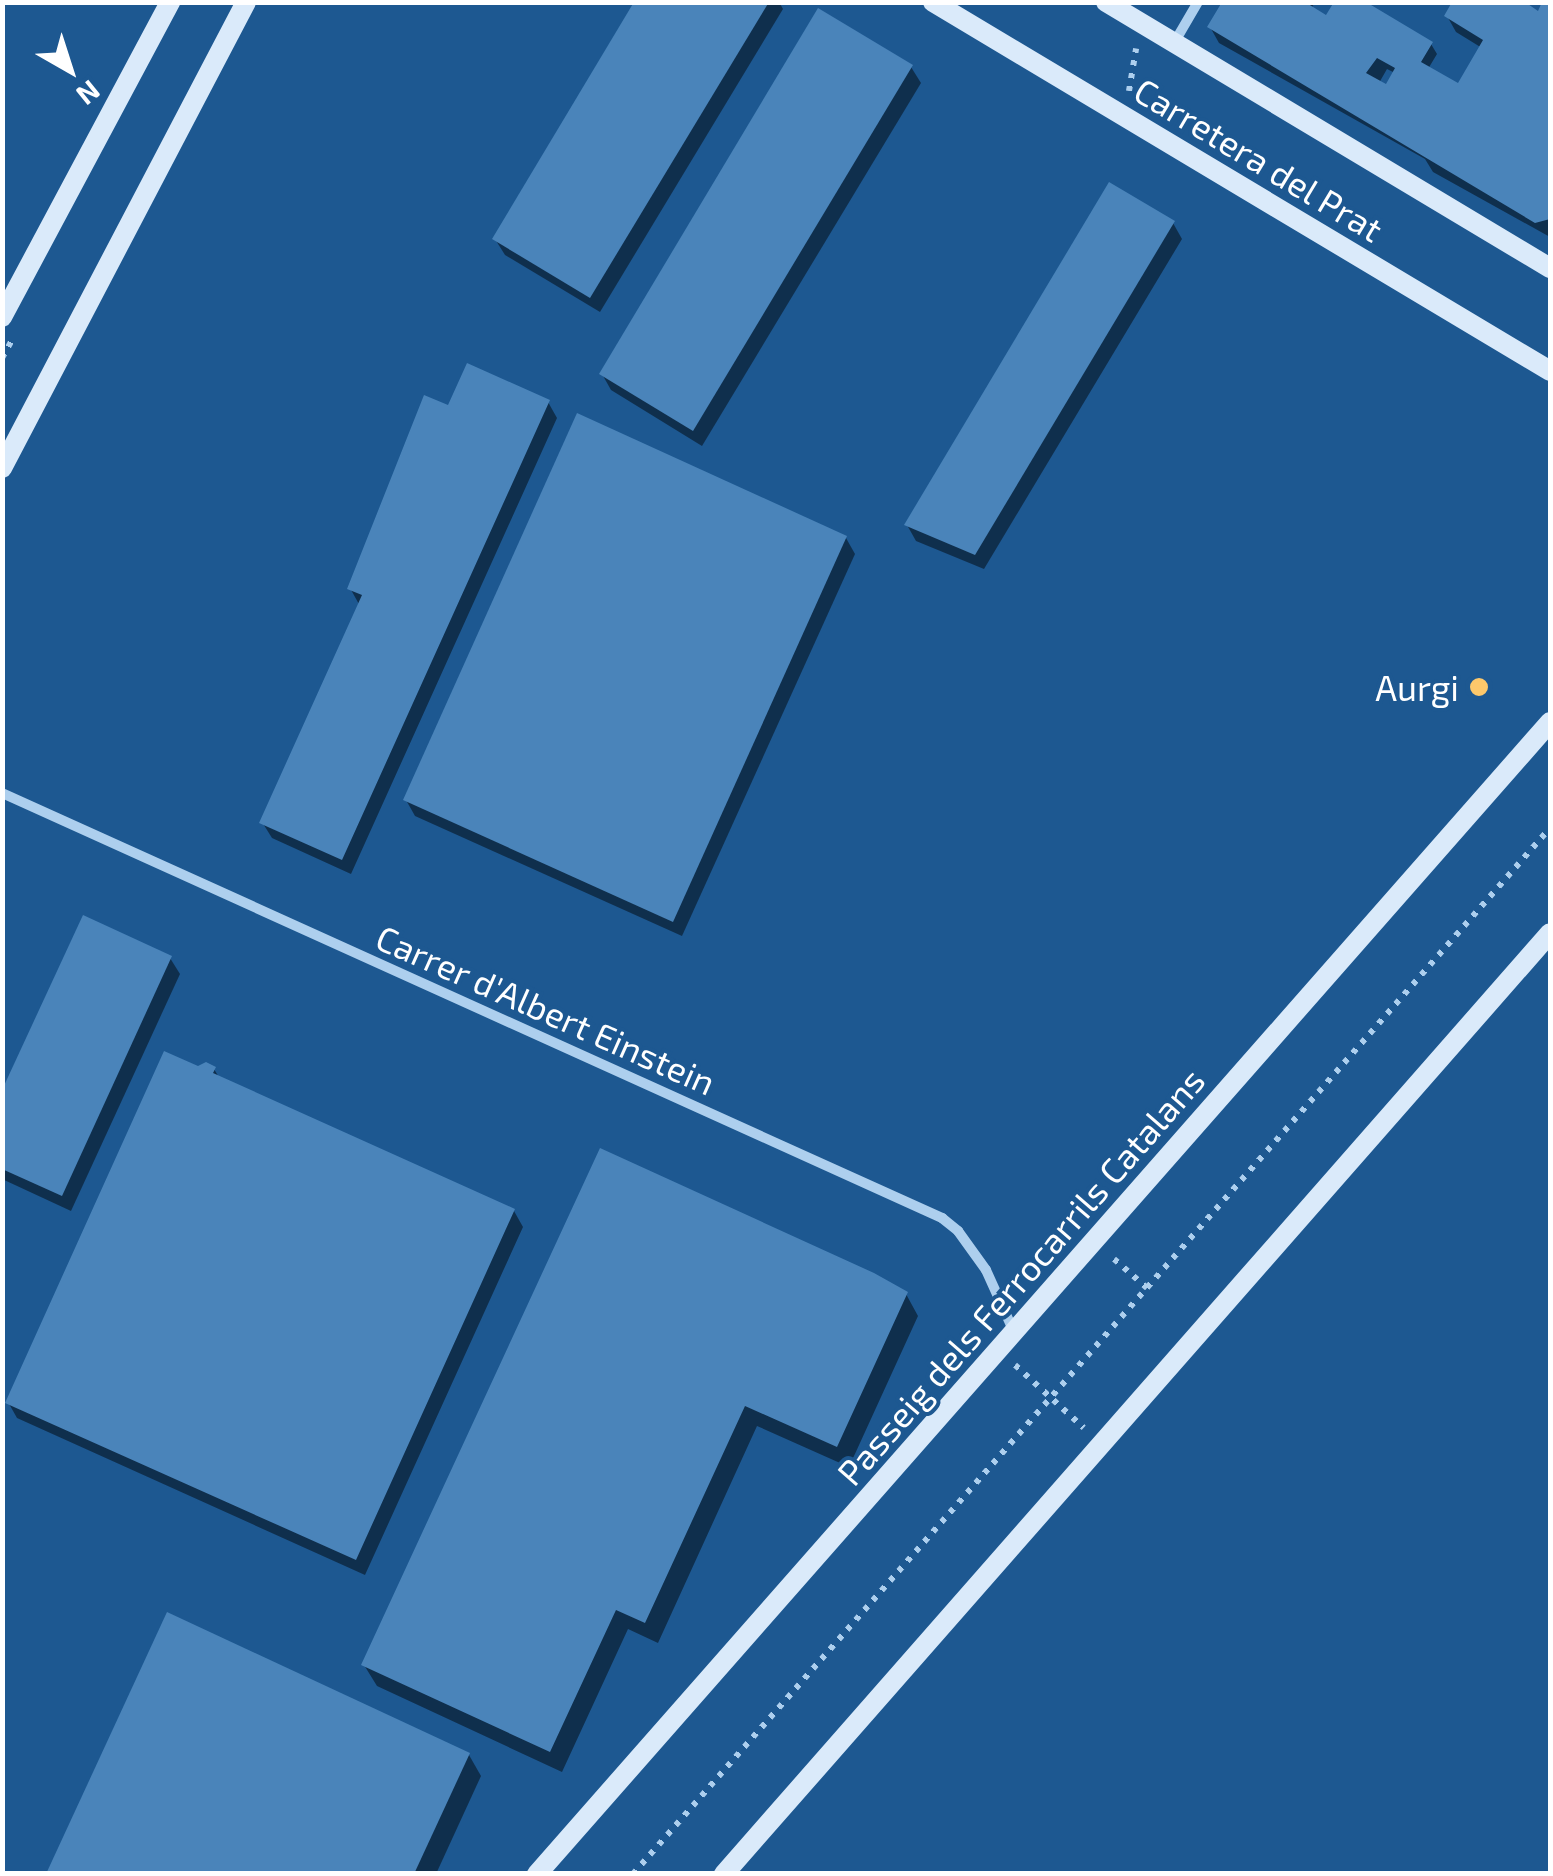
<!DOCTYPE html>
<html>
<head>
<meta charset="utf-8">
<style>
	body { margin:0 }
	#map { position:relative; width:1553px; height:1876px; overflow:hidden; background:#1d5891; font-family:"Exo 2",sans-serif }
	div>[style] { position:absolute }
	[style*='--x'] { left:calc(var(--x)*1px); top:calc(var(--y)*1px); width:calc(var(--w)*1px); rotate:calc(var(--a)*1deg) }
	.shadow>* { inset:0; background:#0007 }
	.building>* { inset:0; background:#4a84ba }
	.path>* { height:6px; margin-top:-3px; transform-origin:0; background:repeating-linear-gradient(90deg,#adcfee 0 5px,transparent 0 13px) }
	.street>* { height:10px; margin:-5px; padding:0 5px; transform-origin:5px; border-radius:5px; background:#adcfee }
	.secondary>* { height:20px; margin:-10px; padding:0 10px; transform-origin:10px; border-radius:10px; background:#daeafa }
	.dots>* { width:28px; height:28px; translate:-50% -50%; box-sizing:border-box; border:5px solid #1d5891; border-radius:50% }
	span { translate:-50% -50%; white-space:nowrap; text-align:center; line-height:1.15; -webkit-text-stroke:8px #1d5891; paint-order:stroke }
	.street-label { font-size:35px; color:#fff }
	.poi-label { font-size:35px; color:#fff }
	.right { translate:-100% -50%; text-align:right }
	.frame { position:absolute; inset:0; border:5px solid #fff; pointer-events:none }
	.north { position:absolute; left:20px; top:20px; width:100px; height:100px; -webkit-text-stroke:8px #1d5891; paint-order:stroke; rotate:141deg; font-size:28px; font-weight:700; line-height:40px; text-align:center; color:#fff }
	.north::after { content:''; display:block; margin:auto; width:35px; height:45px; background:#fff; clip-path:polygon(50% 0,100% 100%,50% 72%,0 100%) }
</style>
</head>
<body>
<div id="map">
	<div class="shadow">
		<i style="clip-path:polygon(637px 2px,779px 2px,783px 9px,600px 312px,505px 255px,495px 239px)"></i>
		<i style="clip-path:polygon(evenodd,1225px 2px,1315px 2px,1311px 9px,1327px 19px,1431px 44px,1437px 54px,1428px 69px,1458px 88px,1482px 48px,1456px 32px,1447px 16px,1538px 14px,1545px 2px,1550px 2px,1550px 237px,1433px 172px,1425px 159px,1219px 43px,1210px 27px,1225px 2px,1387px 69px,1395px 73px,1387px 87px,1379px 83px,1387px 69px)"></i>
		<i style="clip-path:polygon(911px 67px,921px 83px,702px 446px,611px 390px,602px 374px)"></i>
		<i style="clip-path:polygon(1173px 223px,1182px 239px,984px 569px,916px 541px,907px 525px)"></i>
		<i style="clip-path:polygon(548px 402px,557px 418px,351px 874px,272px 838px,262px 822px,360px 606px,350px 588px,449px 408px)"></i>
		<i style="clip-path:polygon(846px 538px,855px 554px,682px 936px,415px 816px,406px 800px)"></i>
		<i style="clip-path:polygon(170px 958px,180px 974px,71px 1211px,2px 1179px,2px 1096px)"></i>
		<i style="clip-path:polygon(214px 1069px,220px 1079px,514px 1211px,523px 1227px,365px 1575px,17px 1418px,8px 1402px)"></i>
		<i style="clip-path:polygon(906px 1294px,918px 1316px,849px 1467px,757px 1426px,658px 1643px,628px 1629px,562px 1772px,377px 1686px,364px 1665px)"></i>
		<i style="clip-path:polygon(469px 1755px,481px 1776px,436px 1874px,49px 1874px)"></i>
	</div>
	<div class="building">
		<i style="clip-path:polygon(634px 2px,769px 2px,590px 298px,492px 239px)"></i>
		<i style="clip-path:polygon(evenodd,1222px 2px,1305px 2px,1326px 15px,1334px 2px,1366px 2px,1433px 42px,1421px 62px,1458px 83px,1483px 40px,1444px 16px,1452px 2px,1525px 2px,1538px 11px,1542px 2px,1550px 2px,1550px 219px,1535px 223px,1207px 27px,1222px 2px,1377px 58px,1395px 68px,1386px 84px,1366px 73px,1377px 58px)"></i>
		<i style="clip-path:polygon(818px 8px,913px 65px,693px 431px,599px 374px)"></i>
		<i style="clip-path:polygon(1109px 182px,1175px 221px,975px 555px,904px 525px)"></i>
		<i style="clip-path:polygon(467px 363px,550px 400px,342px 860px,259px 823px,362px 595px,347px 589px,424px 395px,448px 405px)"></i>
		<i style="clip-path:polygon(577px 413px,847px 536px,673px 922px,403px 800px)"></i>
		<i style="clip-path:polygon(83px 915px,172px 956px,62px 1196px,2px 1169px,2px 1090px)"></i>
		<i style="clip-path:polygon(164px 1051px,198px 1066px,206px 1062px,216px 1067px,213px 1073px,515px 1209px,356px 1560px,5px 1403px)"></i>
		<i style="clip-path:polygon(600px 1148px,874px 1273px,908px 1292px,837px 1447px,745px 1406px,645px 1623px,616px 1610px,550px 1752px,361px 1665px)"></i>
		<i style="clip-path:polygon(167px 1612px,470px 1753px,414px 1874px,46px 1874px)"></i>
	</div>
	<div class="path">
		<i style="--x:1129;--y:91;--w:43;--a:-80.5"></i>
		<i style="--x:2;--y:358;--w:21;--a:-61"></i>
		<i style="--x:1114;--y:1259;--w:44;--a:41.3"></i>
		<i style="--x:1015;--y:1365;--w:93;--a:42.4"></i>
		<i style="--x:633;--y:1874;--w:1391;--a:-48.76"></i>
	</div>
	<div class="street">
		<i style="--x:1174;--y:43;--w:48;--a:-59.7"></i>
		<i style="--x:2;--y:793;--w:1032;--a:24.33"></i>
		<i style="--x:942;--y:1218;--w:21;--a:39"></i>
		<i style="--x:958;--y:1231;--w:48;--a:54.3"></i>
		<i style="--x:986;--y:1270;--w:68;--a:65.7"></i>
	</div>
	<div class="secondary">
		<i style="--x:933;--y:2;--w:719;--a:30.88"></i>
		<i style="--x:1106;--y:2;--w:518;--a:30.93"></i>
		<i style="--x:2;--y:317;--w:357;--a:-61.9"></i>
		<i style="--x:2;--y:468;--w:526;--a:-62.36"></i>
		<i style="--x:537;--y:1874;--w:1534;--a:-48.67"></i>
		<i style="--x:724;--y:1874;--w:1252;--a:-48.72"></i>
	</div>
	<div class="dots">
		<i style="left:1479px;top:687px;background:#fdc86b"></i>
	</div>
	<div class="street-label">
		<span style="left:1259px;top:159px;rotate:31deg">Carretera del Prat</span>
		<span style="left:546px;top:1009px;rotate:24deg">Carrer d'Albert Einstein</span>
		<span style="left:1020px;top:1276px;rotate:-49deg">Passeig dels Ferrocarrils Catalans</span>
	</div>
	<div class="poi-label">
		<span class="right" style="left:1459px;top:687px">Aurgi</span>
	</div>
	<div class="frame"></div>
	<div class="north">N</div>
</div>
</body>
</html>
